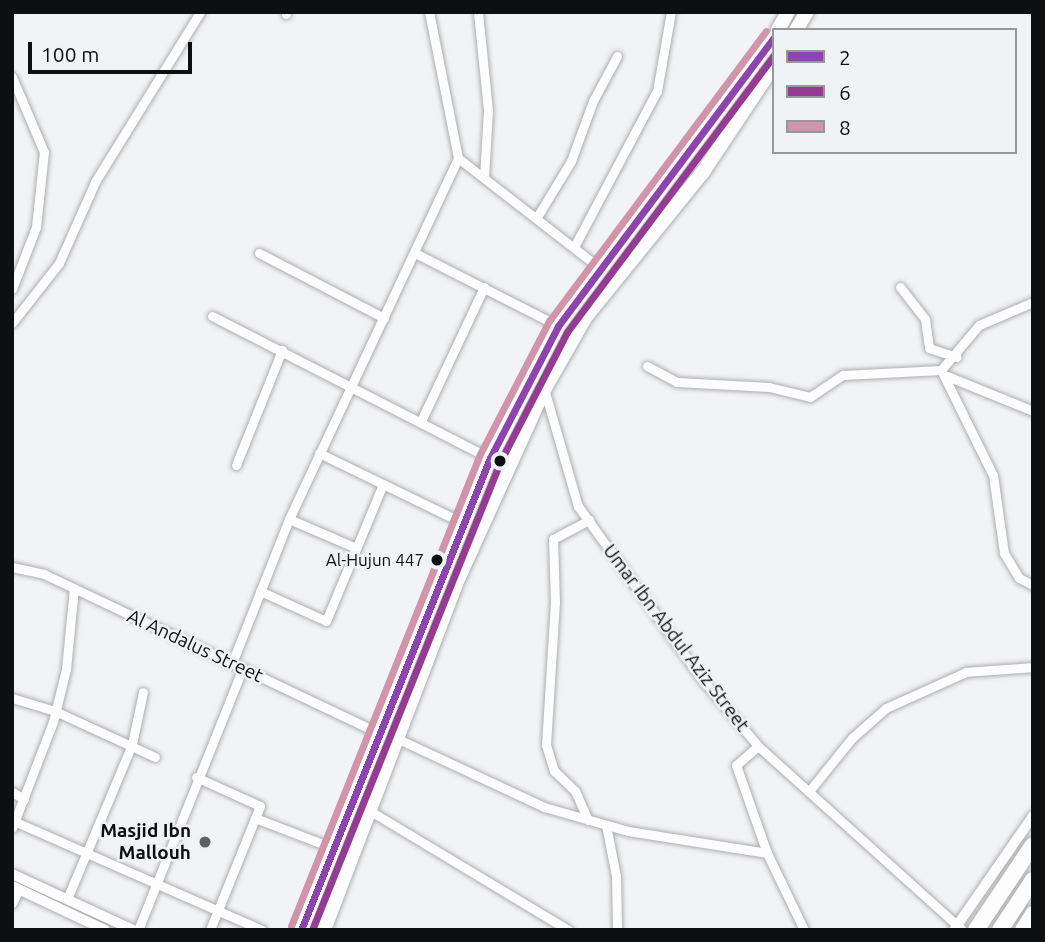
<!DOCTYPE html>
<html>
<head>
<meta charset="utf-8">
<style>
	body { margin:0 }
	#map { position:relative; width:1045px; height:942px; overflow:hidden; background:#f1f3f4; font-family:Ubuntu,sans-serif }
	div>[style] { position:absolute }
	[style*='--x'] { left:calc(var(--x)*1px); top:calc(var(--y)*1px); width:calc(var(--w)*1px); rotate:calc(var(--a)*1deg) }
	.roads { filter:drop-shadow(0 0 2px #adaeaf) drop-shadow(0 0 2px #adaeaf) }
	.minor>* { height:9px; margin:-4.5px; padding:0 4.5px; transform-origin:4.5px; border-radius:4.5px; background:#fdfdfd }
	.tertiary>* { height:10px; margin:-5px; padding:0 5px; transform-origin:5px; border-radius:5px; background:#fdfdfd }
	.primary>* { height:14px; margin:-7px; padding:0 7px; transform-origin:7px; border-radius:7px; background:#fdfdfd }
	.motorway>* { height:16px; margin:-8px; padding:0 8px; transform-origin:8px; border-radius:8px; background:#fdfdfd }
	.bus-1>* { height:7px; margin:-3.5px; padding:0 3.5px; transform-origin:3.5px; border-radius:3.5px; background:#8e44ad }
	.bus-2>* { height:7px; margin:-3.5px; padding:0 3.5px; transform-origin:3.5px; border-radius:3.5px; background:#943c94 }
	.bus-3>* { height:7px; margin:-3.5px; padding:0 3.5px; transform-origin:3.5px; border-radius:3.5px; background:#d294a9 }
	.dots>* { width:19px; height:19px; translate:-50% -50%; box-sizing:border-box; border:4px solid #f0f3f5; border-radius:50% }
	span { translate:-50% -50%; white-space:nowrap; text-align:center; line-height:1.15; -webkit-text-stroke:5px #f0f3f5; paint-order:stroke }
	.bus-label { font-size:17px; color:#0e0f10 }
	.right { translate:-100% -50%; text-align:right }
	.street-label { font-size:19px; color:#0e0f10 }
	.poi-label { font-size:19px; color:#0e0f10; font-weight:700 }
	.frame { position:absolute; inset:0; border:14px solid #0e0f10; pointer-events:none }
	.legend { position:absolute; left:772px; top:28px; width:245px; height:126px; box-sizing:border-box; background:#f0f3f5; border:2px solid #969899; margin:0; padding:9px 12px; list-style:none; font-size:21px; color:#0e0f10 }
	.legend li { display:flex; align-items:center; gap:14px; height:35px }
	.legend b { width:35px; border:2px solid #969899 }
	.scale { position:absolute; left:28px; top:42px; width:164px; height:32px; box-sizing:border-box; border:4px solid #0e0f10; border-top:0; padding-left:9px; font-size:21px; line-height:24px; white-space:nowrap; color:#0e0f10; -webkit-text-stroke:5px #f0f3f5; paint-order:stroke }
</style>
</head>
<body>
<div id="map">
	<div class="roads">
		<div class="minor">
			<i style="--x:478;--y:12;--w:99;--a:84.2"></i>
			<i style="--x:488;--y:110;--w:67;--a:93.4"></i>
			<i style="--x:286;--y:14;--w:2;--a:-90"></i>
			<i style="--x:12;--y:77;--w:82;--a:66.9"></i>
			<i style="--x:44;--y:152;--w:75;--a:96.1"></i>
			<i style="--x:36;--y:227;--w:66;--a:111.2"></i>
			<i style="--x:458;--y:158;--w:181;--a:37.8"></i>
			<i style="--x:537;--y:217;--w:66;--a:-58.7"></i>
			<i style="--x:571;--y:161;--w:64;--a:-69.9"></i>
			<i style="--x:593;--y:101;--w:51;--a:-61.9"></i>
			<i style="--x:574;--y:247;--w:177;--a:-62"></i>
			<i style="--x:657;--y:91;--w:80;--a:-80"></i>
			<i style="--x:259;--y:253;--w:141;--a:27.5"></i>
			<i style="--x:415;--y:253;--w:161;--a:27"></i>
			<i style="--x:900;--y:287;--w:41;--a:52"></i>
			<i style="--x:925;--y:319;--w:29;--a:82"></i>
			<i style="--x:929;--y:348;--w:29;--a:18"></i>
			<i style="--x:212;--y:316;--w:312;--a:27.1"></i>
			<i style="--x:12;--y:323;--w:76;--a:-51.9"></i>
			<i style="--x:59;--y:263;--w:91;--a:-66"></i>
			<i style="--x:96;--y:180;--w:198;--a:-58.2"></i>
			<i style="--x:647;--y:366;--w:34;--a:28"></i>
			<i style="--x:677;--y:382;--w:92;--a:3.1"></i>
			<i style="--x:769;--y:387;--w:42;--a:13.7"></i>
			<i style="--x:810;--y:397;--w:40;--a:-34"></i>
			<i style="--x:843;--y:375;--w:98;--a:-2.9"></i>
			<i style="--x:941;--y:370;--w:59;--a:-49.8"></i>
			<i style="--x:979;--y:325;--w:59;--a:-23.1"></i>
			<i style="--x:941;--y:370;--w:117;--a:63.7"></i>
			<i style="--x:993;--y:475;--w:79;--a:82"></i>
			<i style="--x:1004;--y:553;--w:29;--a:59"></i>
			<i style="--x:1019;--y:578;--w:16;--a:27"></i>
			<i style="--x:947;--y:376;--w:93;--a:22.1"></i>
			<i style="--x:545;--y:392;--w:119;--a:73.9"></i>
			<i style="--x:578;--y:506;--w:213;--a:54.4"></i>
			<i style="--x:702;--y:679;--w:87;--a:50.1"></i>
			<i style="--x:758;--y:746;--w:275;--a:42"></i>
			<i style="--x:421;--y:421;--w:148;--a:-64.8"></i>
			<i style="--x:319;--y:453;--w:160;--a:25.9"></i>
			<i style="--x:236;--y:465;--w:124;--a:-68.2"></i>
			<i style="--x:289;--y:519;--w:73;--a:23.4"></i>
			<i style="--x:12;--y:567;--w:33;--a:12"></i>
			<i style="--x:44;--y:574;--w:368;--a:25.4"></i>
			<i style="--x:260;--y:591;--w:72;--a:24.4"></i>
			<i style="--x:326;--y:621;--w:148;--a:-67.4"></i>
			<i style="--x:232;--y:663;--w:155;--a:-68.4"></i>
			<i style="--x:289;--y:519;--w:399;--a:-64.9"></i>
			<i style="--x:458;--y:158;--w:149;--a:-101.2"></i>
			<i style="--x:12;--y:698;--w:45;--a:16.8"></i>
			<i style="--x:55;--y:711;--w:110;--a:24.7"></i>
			<i style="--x:394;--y:737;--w:166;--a:25"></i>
			<i style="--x:544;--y:807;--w:87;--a:15.9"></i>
			<i style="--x:628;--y:831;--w:141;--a:9"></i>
			<i style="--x:758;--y:746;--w:29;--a:139"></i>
			<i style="--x:736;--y:765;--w:93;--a:70.6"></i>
			<i style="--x:767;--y:853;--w:85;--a:64.3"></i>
			<i style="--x:196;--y:777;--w:70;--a:24.4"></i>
			<i style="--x:260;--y:806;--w:134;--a:112"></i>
			<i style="--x:810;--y:790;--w:67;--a:-51.1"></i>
			<i style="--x:852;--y:738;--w:45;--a:-41.4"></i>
			<i style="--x:886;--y:708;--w:88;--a:-24.2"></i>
			<i style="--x:966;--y:672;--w:67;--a:-4.3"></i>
			<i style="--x:12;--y:792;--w:14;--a:30"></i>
			<i style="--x:367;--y:809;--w:235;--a:31"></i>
			<i style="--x:255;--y:818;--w:84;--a:21"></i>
			<i style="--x:588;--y:820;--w:32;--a:-114"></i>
			<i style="--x:575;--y:791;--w:29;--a:-136"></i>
			<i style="--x:554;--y:771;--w:27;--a:-107"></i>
			<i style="--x:546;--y:745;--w:143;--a:-86.4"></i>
			<i style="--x:555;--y:602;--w:63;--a:-91.8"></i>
			<i style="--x:553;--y:539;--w:41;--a:-27.8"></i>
			<i style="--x:16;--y:822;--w:269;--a:23.7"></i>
			<i style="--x:606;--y:825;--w:52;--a:78.9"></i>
			<i style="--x:616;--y:876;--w:54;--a:88.9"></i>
			<i style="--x:12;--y:828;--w:114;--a:-68.9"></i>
			<i style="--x:53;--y:722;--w:55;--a:-76.2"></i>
			<i style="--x:66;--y:669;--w:81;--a:-84.4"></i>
			<i style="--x:67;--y:899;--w:168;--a:-67.2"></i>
			<i style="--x:132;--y:744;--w:53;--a:-78.1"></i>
			<i style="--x:12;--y:903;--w:16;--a:-63"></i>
			<i style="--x:138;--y:930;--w:282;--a:-68.2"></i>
		</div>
		<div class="tertiary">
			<i style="--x:12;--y:874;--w:133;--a:24.8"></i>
			<i style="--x:12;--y:886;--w:103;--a:25.3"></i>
			<i style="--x:954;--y:930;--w:139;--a:-55.3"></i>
		</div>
		<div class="primary">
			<i style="--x:778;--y:30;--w:21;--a:-61"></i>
			<i style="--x:796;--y:30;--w:21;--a:-59"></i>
			<i style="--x:301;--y:930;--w:508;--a:-68.18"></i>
			<i style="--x:490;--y:458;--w:148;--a:-62.7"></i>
			<i style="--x:558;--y:326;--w:361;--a:-53.2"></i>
			<i style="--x:324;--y:930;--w:378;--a:-69.1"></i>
			<i style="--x:459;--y:577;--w:205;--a:-65.6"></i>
			<i style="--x:544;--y:390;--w:83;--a:-60.3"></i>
			<i style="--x:585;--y:318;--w:188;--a:-51.1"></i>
			<i style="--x:703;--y:172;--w:128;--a:-56.4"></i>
		</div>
		<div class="motorway">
			<i style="--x:976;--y:930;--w:102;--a:-56.2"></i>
			<i style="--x:1000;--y:930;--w:60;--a:-56.6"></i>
			<i style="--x:1023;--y:930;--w:19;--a:-58"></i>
		</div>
	</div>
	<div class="bus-1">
		<i style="--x:301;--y:930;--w:508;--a:-68.18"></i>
		<i style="--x:490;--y:458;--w:148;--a:-62.7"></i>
		<i style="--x:558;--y:326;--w:361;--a:-53.2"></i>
	</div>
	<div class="bus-2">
		<i style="--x:312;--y:930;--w:504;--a:-68.11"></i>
		<i style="--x:500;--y:462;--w:146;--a:-62.7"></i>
		<i style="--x:567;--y:332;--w:346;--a:-53.2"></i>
	</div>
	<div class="bus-3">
		<i style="--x:291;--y:926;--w:508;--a:-68.18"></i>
		<i style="--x:480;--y:454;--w:150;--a:-62.6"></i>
		<i style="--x:549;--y:321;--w:362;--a:-53.2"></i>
	</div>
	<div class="dots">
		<i style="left:500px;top:461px;background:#0e0f10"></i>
		<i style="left:437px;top:560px;background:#0e0f10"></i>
		<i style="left:205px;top:842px;background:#5d5f60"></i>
	</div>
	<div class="bus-label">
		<span class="right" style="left:424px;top:560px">Al-Hujun 447</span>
	</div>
	<div class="street-label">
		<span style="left:676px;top:638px;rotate:53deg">Umar Ibn Abdul Aziz Street</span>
		<span style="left:195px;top:646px;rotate:25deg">Al Andalus Street</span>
	</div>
	<div class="poi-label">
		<span class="right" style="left:191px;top:842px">Masjid Ibn<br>Mallouh</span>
	</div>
	<div class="frame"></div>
	<ul class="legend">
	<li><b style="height:9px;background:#8e44ad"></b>2</li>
	<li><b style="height:9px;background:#943c94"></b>6</li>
	<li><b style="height:9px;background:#d294a9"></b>8</li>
	</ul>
	<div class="scale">100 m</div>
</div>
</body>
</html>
